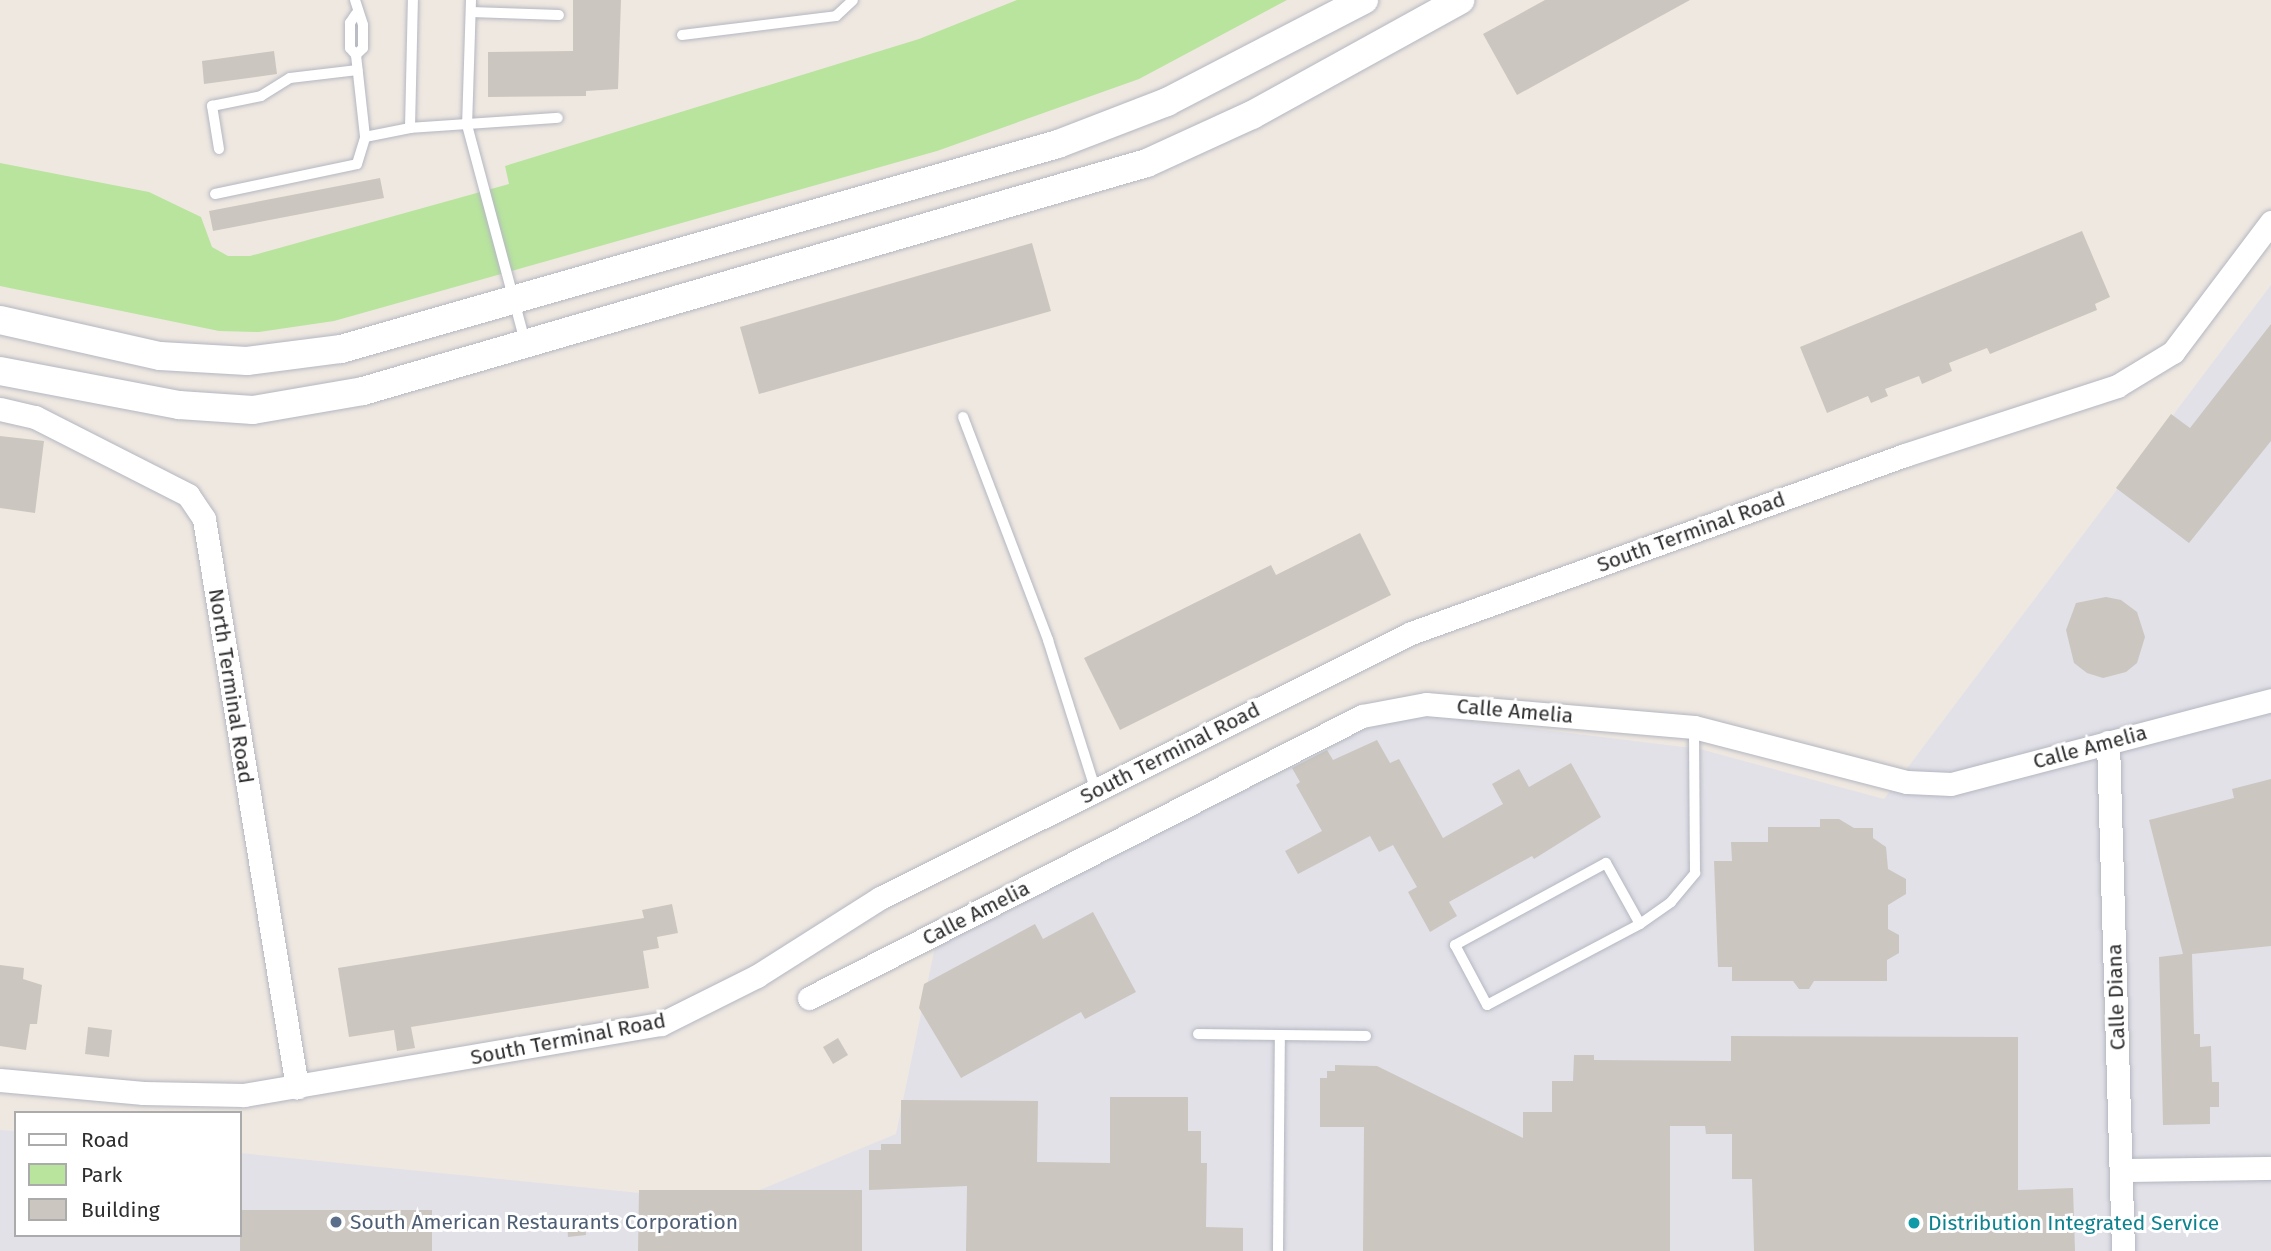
<!DOCTYPE html>
<html>
<head>
<meta charset="utf-8">
<style>
	body { margin:0 }
	#map { position:relative; width:2271px; height:1251px; overflow:hidden; background:#efe8e1; font-family:"Fira Sans",sans-serif }
	div>[style] { position:absolute }
	[style*='--x'] { left:calc(var(--x)*1px); top:calc(var(--y)*1px); width:calc(var(--w)*1px); rotate:calc(var(--a)*1deg) }
	.industrial>* { inset:0; background:#e2e1e8 }
	.green>* { inset:0; background:#b8e49e }
	.building>* { inset:0; background:#cbc6bf }
	.roads { filter:drop-shadow(0 0 2px #b4b7c1) drop-shadow(0 0 2px #b4b7c1) }
	.service>* { height:10px; margin:-5px; padding:0 5px; transform-origin:5px; border-radius:5px; background:#fff }
	.minor>* { height:23px; margin:-11.5px; padding:0 11.5px; transform-origin:11.5px; border-radius:11.5px; background:#fff }
	.tertiary>* { height:28px; margin:-14px; padding:0 14px; transform-origin:14px; border-radius:14px; background:#fff }
	.dots>* { width:19px; height:19px; translate:-50% -50%; box-sizing:border-box; border:4px solid #fff; border-radius:50% }
	span { translate:-50% -50%; white-space:nowrap; text-align:center; line-height:1.15; -webkit-text-stroke:6px #fff; paint-order:stroke }
	.street-label { font-size:21px; color:#2e2e2e }
	.service-label { font-size:21px; color:#4e5e75 }
	.left { translate:0 -50%; text-align:left }
	.culture-label { font-size:21px; color:#0d838f }
	.legend { position:absolute; left:14px; top:1111px; width:228px; height:126px; box-sizing:border-box; background:#fff; border:2px solid #ababab; margin:0; padding:9px 12px; list-style:none; font-size:21px; color:#2e2e2e }
	.legend li { display:flex; align-items:center; gap:14px; height:35px }
	.legend b { width:35px; border:2px solid #ababab }
</style>
</head>
<body>
<div id="map">
	<div class="industrial">
		<i style="clip-path:polygon(2271px 285px,2271px 1251px,0 1251px,0 1130px,16px 1131px,16px 1235px,240px 1235px,240px 1153px,730px 1202px,896px 1134px,936px 942px,1330px 737px,1421px 715px,1700px 749px,1884px 799px)"></i>
	</div>
	<div class="green">
		<i style="clip-path:polygon(1017px 0,1287px 0,1139px 79px,937px 151px,334px 321px,259px 332px,219px 331px,0 286px,0 163px,149px 192px,201px 217px,212px 247px,228px 256px,250px 256px,509px 184px,505px 166px,919px 39px)"></i>
	</div>
	<div class="building">
		<i style="clip-path:polygon(573px 0,621px 0,618px 89px,586px 91px,586px 96px,488px 97px,488px 52px,573px 51px)"></i>
		<i style="clip-path:polygon(1545px 0,1690px 0,1517px 95px,1483px 34px)"></i>
		<i style="clip-path:polygon(274px 51px,277px 74px,204px 84px,202px 61px)"></i>
		<i style="clip-path:polygon(380px 178px,384px 198px,213px 231px,209px 211px)"></i>
		<i style="clip-path:polygon(2082px 231px,2110px 297px,2095px 304px,2097px 310px,1990px 354px,1987px 348px,1949px 363px,1952px 371px,1922px 384px,1919px 376px,1885px 389px,1888px 396px,1871px 403px,1868px 396px,1827px 413px,1800px 347px)"></i>
		<i style="clip-path:polygon(1032px 243px,1051px 311px,759px 394px,740px 327px)"></i>
		<i style="clip-path:polygon(2271px 324px,2271px 441px,2189px 543px,2116px 488px,2171px 414px,2190px 428px)"></i>
		<i style="clip-path:polygon(0 436px,44px 441px,35px 513px,0 508px)"></i>
		<i style="clip-path:polygon(1360px 533px,1391px 595px,1120px 730px,1084px 658px,1271px 565px,1276px 575px)"></i>
		<i style="clip-path:polygon(2106px 597px,2121px 600px,2137px 612px,2145px 637px,2137px 663px,2126px 672px,2103px 678px,2087px 673px,2074px 663px,2066px 630px,2076px 603px)"></i>
		<i style="clip-path:polygon(1377px 740px,1390px 763px,1399px 759px,1443px 838px,1503px 804px,1492px 784px,1519px 769px,1529px 787px,1571px 763px,1601px 817px,1534px 859px,1532px 856px,1449px 902px,1457px 916px,1430px 932px,1408px 892px,1417px 887px,1393px 845px,1379px 852px,1370px 836px,1298px 874px,1285px 851px,1322px 831px,1296px 785px,1300px 782px,1292px 768px,1327px 750px,1333px 760px)"></i>
		<i style="clip-path:polygon(2271px 779px,2271px 946px,2192px 954px,2194px 1034px,2200px 1034px,2200px 1047px,2211px 1046px,2212px 1082px,2219px 1082px,2219px 1107px,2210px 1107px,2210px 1124px,2163px 1125px,2159px 957px,2183px 954px,2149px 820px,2234px 798px,2232px 789px)"></i>
		<i style="clip-path:polygon(1820px 819px,1839px 819px,1854px 828px,1873px 828px,1873px 838px,1886px 847px,1888px 869px,1906px 879px,1906px 894px,1888px 905px,1888px 929px,1899px 935px,1899px 953px,1887px 960px,1887px 981px,1814px 981px,1809px 989px,1799px 989px,1793px 981px,1732px 981px,1732px 967px,1718px 967px,1714px 861px,1732px 861px,1731px 842px,1768px 842px,1768px 827px,1820px 827px)"></i>
		<i style="clip-path:polygon(672px 904px,678px 933px,657px 937px,659px 948px,643px 951px,649px 988px,411px 1027px,415px 1048px,397px 1051px,394px 1030px,349px 1037px,338px 968px,644px 918px,642px 910px)"></i>
		<i style="clip-path:polygon(1093px 912px,1136px 992px,1085px 1019px,1081px 1012px,961px 1078px,919px 1008px,924px 984px,1035px 924px,1043px 939px)"></i>
		<i style="clip-path:polygon(0 965px,24px 968px,23px 979px,42px 985px,37px 1024px,30px 1024px,26px 1050px,0 1046px)"></i>
		<i style="clip-path:polygon(88px 1027px,112px 1030px,109px 1057px,85px 1054px)"></i>
		<i style="clip-path:polygon(1731px 1036px,2018px 1037px,2018px 1190px,2073px 1188px,2075px 1251px,1754px 1251px,1752px 1179px,1732px 1179px,1732px 1134px,1706px 1134px,1705px 1126px,1670px 1126px,1670px 1251px,1363px 1251px,1364px 1127px,1320px 1127px,1320px 1078px,1327px 1078px,1327px 1071px,1335px 1071px,1335px 1065px,1377px 1066px,1523px 1138px,1523px 1112px,1552px 1112px,1552px 1081px,1573px 1081px,1574px 1055px,1594px 1055px,1594px 1060px,1731px 1061px)"></i>
		<i style="clip-path:polygon(838px 1038px,848px 1055px,833px 1064px,823px 1047px)"></i>
		<i style="clip-path:polygon(1110px 1097px,1188px 1097px,1188px 1131px,1201px 1131px,1201px 1163px,1207px 1163px,1206px 1227px,1243px 1228px,1243px 1251px,966px 1251px,967px 1186px,869px 1190px,869px 1150px,881px 1150px,881px 1144px,901px 1144px,901px 1100px,1038px 1101px,1037px 1162px,1110px 1163px)"></i>
		<i style="clip-path:polygon(639px 1190px,862px 1190px,862px 1251px,638px 1251px)"></i>
		<i style="clip-path:polygon(240px 1210px,432px 1210px,432px 1251px,240px 1251px)"></i>
		<i style="clip-path:polygon(585px 1217px,586px 1235px,568px 1237px,567px 1218px)"></i>
	</div>
	<div class="roads">
		<div class="service">
			<i style="--x:355;--y:0;--w:26;--a:72"></i>
			<i style="--x:363;--y:25;--w:23;--a:90"></i>
			<i style="--x:363;--y:48;--w:10;--a:135"></i>
			<i style="--x:471;--y:0;--w:125;--a:91.8"></i>
			<i style="--x:467;--y:125;--w:225;--a:75"></i>
			<i style="--x:471;--y:12;--w:88;--a:2"></i>
			<i style="--x:356;--y:14;--w:11;--a:124"></i>
			<i style="--x:350;--y:23;--w:25;--a:90"></i>
			<i style="--x:350;--y:48;--w:9;--a:49"></i>
			<i style="--x:356;--y:55;--w:82;--a:83.7"></i>
			<i style="--x:365;--y:137;--w:46;--a:-11.3"></i>
			<i style="--x:410;--y:128;--w:148;--a:-3.9"></i>
			<i style="--x:682;--y:35;--w:155;--a:-7"></i>
			<i style="--x:836;--y:16;--w:23;--a:-43"></i>
			<i style="--x:410;--y:128;--w:128;--a:-88.7"></i>
			<i style="--x:219;--y:149;--w:44;--a:-99.2"></i>
			<i style="--x:212;--y:106;--w:50;--a:-11.5"></i>
			<i style="--x:261;--y:96;--w:34;--a:-32"></i>
			<i style="--x:290;--y:78;--w:68;--a:-6.7"></i>
			<i style="--x:215;--y:194;--w:145;--a:-11.9"></i>
			<i style="--x:357;--y:164;--w:28;--a:-73"></i>
			<i style="--x:963;--y:417;--w:239;--a:69.1"></i>
			<i style="--x:1048;--y:640;--w:158;--a:72.4"></i>
			<i style="--x:1640;--y:924;--w:70;--a:-119.1"></i>
			<i style="--x:1606;--y:863;--w:172;--a:151.5"></i>
			<i style="--x:1455;--y:945;--w:68;--a:61.9"></i>
			<i style="--x:1487;--y:1005;--w:173;--a:-27.9"></i>
			<i style="--x:1640;--y:924;--w:38;--a:-35"></i>
			<i style="--x:1671;--y:902;--w:38;--a:-50"></i>
			<i style="--x:1695;--y:873;--w:146;--a:-90.4"></i>
			<i style="--x:1198;--y:1034;--w:168;--a:0.7"></i>
			<i style="--x:1278;--y:1251;--w:216;--a:-89.5"></i>
		</div>
		<div class="minor">
			<i style="--x:0;--y:409;--w:36;--a:13"></i>
			<i style="--x:35;--y:417;--w:172;--a:27"></i>
			<i style="--x:188;--y:495;--w:29;--a:56"></i>
			<i style="--x:204;--y:519;--w:576;--a:80.7"></i>
			<i style="--x:2108;--y:742;--w:509;--a:88.31"></i>
			<i style="--x:809;--y:998;--w:621;--a:-27.02"></i>
			<i style="--x:1362;--y:716;--w:65;--a:-10.6"></i>
			<i style="--x:1426;--y:704;--w:269;--a:4.9"></i>
			<i style="--x:1694;--y:727;--w:220;--a:14.5"></i>
			<i style="--x:1907;--y:782;--w:44;--a:2.6"></i>
			<i style="--x:1951;--y:784;--w:331;--a:-14.7"></i>
			<i style="--x:0;--y:1080;--w:144;--a:5.2"></i>
			<i style="--x:143;--y:1093;--w:101;--a:1.1"></i>
			<i style="--x:244;--y:1095;--w:423;--a:-9.7"></i>
			<i style="--x:661;--y:1024;--w:107;--a:-26.6"></i>
			<i style="--x:757;--y:976;--w:146;--a:-32.4"></i>
			<i style="--x:880;--y:898;--w:593;--a:-26.52"></i>
			<i style="--x:1411;--y:633;--w:525;--a:-19.82"></i>
			<i style="--x:1905;--y:455;--w:223;--a:-18"></i>
			<i style="--x:2117;--y:386;--w:66;--a:-31.3"></i>
			<i style="--x:2173;--y:352;--w:163;--a:-53"></i>
			<i style="--x:2122;--y:1170;--w:149;--a:-0.8"></i>
		</div>
		<div class="tertiary">
			<i style="--x:0;--y:320;--w:164;--a:12.7"></i>
			<i style="--x:160;--y:356;--w:87;--a:3.3"></i>
			<i style="--x:247;--y:361;--w:95;--a:-7.3"></i>
			<i style="--x:341;--y:349;--w:746;--a:-15.96"></i>
			<i style="--x:1058;--y:144;--w:117;--a:-21.1"></i>
			<i style="--x:1167;--y:102;--w:222;--a:-27.4"></i>
			<i style="--x:0;--y:371;--w:182;--a:10.8"></i>
			<i style="--x:179;--y:405;--w:74;--a:3.9"></i>
			<i style="--x:253;--y:410;--w:112;--a:-9.8"></i>
			<i style="--x:363;--y:391;--w:816;--a:-16.22"></i>
			<i style="--x:1147;--y:163;--w:115;--a:-24.6"></i>
			<i style="--x:1252;--y:115;--w:238;--a:-28.9"></i>
		</div>
	</div>
	<div class="dots">
		<i style="left:336px;top:1222px;background:#5c6f8a"></i>
		<i style="left:1914px;top:1223px;background:#0f9aa8"></i>
	</div>
	<div class="street-label">
		<span style="left:1691px;top:532px;rotate:-20deg">South Terminal Road</span>
		<span style="left:231px;top:686px;rotate:81deg">North Terminal Road</span>
		<span style="left:1515px;top:711px;rotate:5deg">Calle Amelia</span>
		<span style="left:2090px;top:747px;rotate:-15deg">Calle Amelia</span>
		<span style="left:1170px;top:753px;rotate:-27deg">South Terminal Road</span>
		<span style="left:976px;top:913px;rotate:-27deg">Calle Amelia</span>
		<span style="left:2116px;top:997px;rotate:-92deg">Calle Diana</span>
		<span style="left:568px;top:1039px;rotate:-11deg">South Terminal Road</span>
	</div>
	<div class="service-label">
		<span class="left" style="left:350px;top:1222px">South American Restaurants Corporation</span>
	</div>
	<div class="culture-label">
		<span class="left" style="left:1928px;top:1223px">Distribution Integrated Service</span>
	</div>
	<ul class="legend">
	<li><b style="height:9px;background:#fff"></b>Road</li>
	<li><b style="height:19px;background:#b8e49e"></b>Park</li>
	<li><b style="height:19px;background:#cbc6bf"></b>Building</li>
	</ul>
</div>
</body>
</html>
